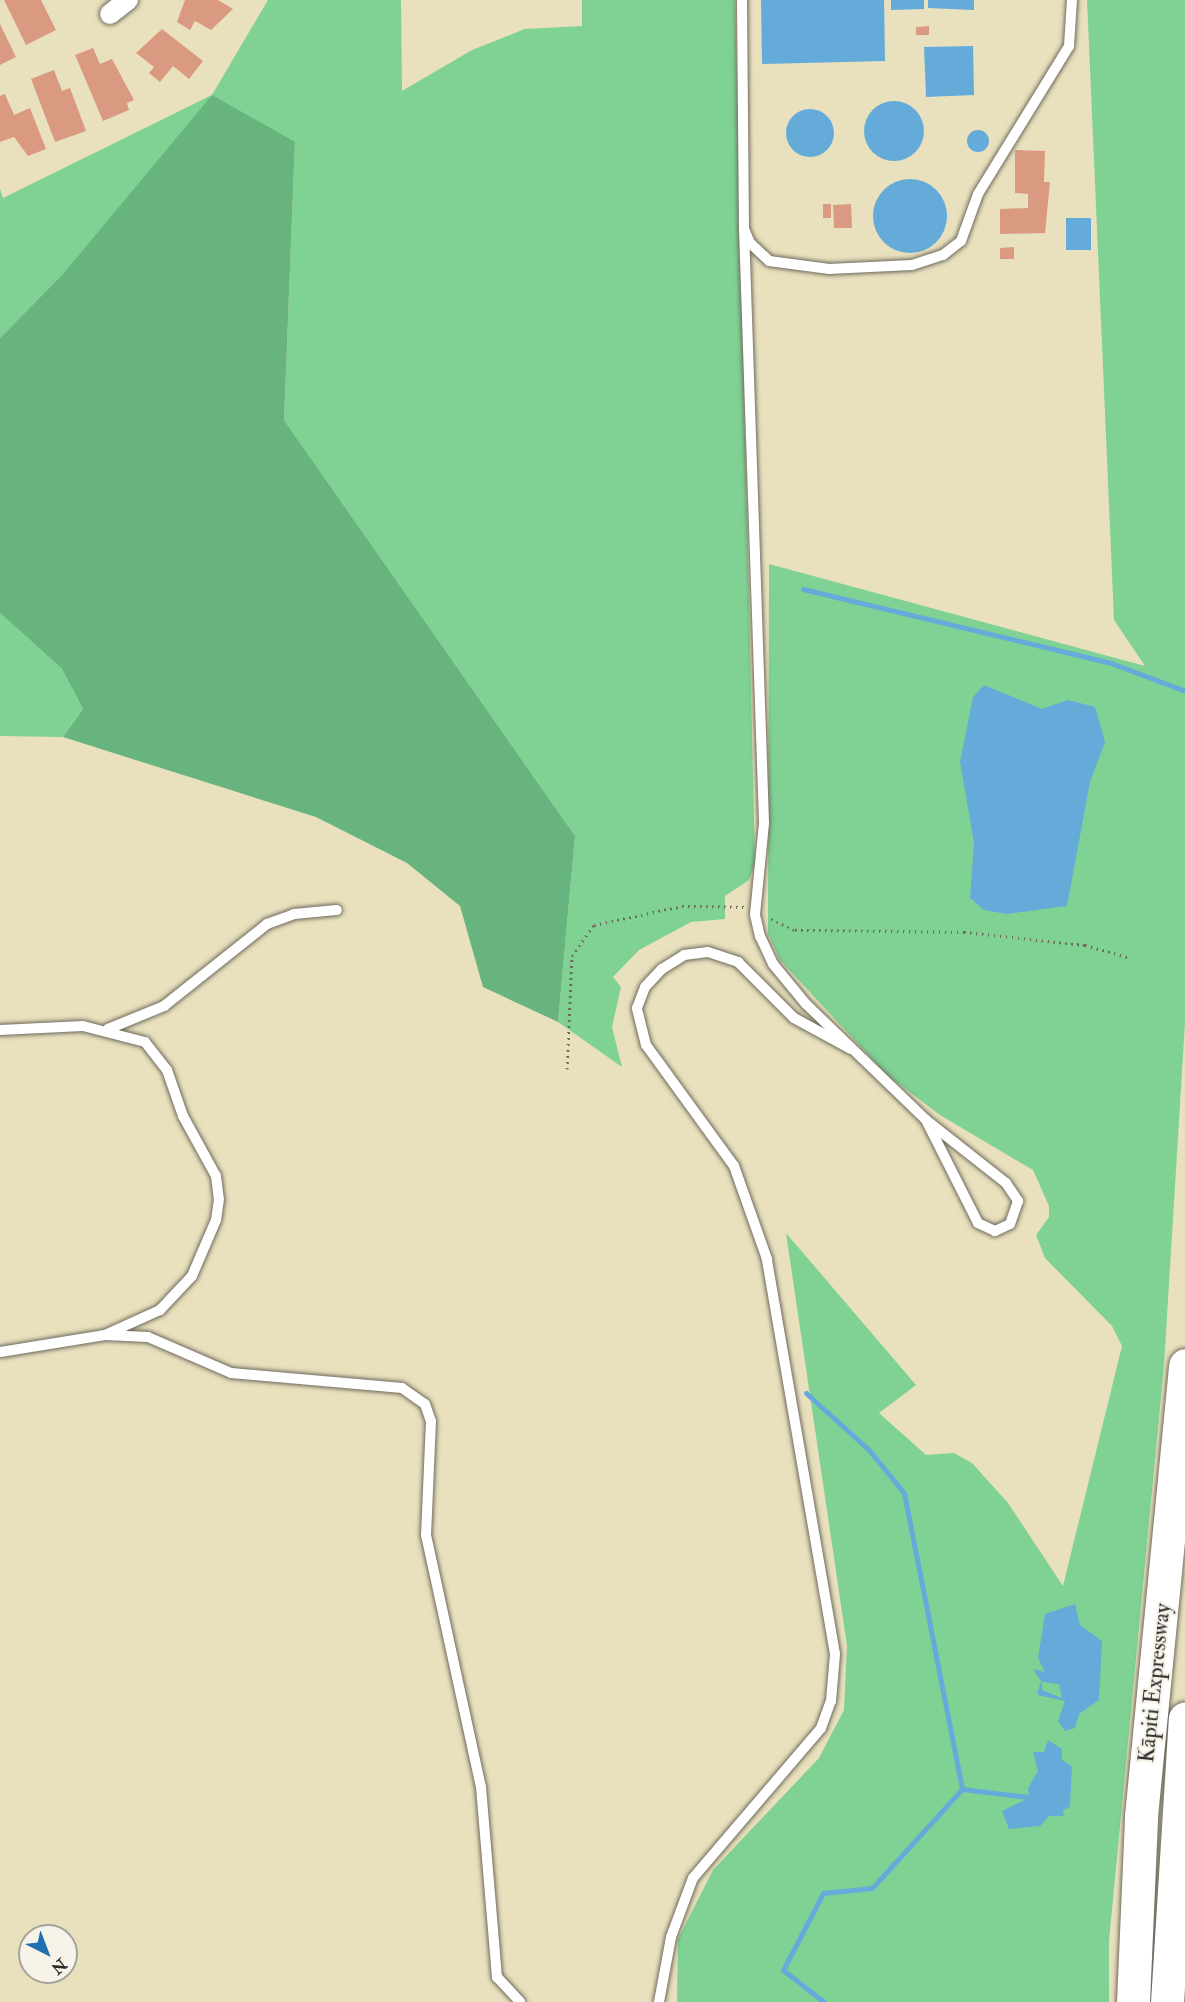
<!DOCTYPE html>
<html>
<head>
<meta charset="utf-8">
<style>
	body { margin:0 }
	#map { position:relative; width:1185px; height:2002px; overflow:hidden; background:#e9e0bd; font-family:"IM FELL Double Pica",serif }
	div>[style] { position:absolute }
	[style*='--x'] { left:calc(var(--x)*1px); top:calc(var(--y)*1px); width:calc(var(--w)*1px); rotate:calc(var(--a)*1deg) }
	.green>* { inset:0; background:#7fd294 }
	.forest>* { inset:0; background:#67b47e }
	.water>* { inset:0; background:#64abda }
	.round { border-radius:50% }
	.stream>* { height:5px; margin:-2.5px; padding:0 2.5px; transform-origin:2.5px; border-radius:2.5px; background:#64abda }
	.building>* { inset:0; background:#da9a82 }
	.path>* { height:3px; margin-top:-1.5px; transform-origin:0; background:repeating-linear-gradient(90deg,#6e6a5e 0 1.5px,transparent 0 6px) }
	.roads { filter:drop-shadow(0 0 2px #6e6a5e) drop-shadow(0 0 2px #6e6a5e) }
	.lane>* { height:10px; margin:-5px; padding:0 5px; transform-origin:5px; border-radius:5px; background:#fff }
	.street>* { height:20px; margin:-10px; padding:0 10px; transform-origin:10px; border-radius:10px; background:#fff }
	.highway>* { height:33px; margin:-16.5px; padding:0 16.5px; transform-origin:16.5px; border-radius:16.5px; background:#fff }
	span { translate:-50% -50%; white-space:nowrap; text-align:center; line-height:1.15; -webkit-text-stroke:4.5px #f7f3e8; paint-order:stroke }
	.street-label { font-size:22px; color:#2b2b2b }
	.north { position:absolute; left:18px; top:1924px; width:60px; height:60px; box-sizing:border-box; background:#f7f3e8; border:2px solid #a5a39c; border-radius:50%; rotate:138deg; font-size:16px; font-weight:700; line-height:24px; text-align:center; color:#2b2b2b }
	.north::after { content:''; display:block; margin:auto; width:21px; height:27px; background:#1f6fb2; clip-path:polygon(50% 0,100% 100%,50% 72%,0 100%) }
</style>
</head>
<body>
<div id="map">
	<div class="green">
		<i style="clip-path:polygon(268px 0,401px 0,402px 91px,472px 50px,525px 29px,582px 26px,582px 0,735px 0,755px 864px,749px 880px,725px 896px,725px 919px,691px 922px,639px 950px,613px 977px,621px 987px,612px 1027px,622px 1067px,558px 1022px,575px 836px,284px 420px,295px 142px,64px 273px,0 338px,0 189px,3px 198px,212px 95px)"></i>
		<i style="clip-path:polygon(1087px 0,1185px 0,1185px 1023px,1164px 1365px,1109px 1941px,1109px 2002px,677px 2002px,678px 1939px,713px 1870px,819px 1758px,844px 1710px,847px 1646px,786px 1233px,916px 1385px,879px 1413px,926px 1455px,954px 1453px,972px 1463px,1008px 1503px,1063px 1586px,1122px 1346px,1112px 1326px,1045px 1258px,1036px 1235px,1049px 1217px,1049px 1206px,1033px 1170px,940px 1115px,887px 1075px,780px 960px,768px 934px,769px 564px,1145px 666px,1114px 620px)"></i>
		<i style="clip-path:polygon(0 613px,62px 669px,83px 709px,63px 737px,0 736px)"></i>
	</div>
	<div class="forest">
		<i style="clip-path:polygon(212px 95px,295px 142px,284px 420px,575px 836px,558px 1022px,483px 987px,460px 906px,407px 863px,316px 817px,63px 737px,83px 709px,62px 669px,0 613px,0 338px,64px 273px)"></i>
	</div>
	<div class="water">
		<i style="clip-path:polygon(761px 0,884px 0,885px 61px,762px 64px)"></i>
		<i style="clip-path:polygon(891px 0,924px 0,924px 9px,891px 10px)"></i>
		<i style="clip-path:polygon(928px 0,974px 0,974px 10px,928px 8px)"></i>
		<i style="clip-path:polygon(973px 46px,974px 95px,926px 97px,924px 47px)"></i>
		<i class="round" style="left:864px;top:101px;width:60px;height:60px"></i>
		<i class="round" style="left:786px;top:109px;width:48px;height:48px"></i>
		<i class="round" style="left:967px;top:130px;width:22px;height:22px"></i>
		<i class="round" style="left:873px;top:179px;width:74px;height:74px"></i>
		<i style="clip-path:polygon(1066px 218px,1091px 218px,1091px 250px,1066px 250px)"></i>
		<i style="clip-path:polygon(984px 685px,1042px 709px,1068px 700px,1095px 707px,1105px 742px,1090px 782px,1067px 906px,1007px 914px,984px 910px,970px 898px,974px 843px,960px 762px,973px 697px)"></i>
		<i style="clip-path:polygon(evenodd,1075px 1604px,1080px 1625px,1102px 1641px,1099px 1700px,1079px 1714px,1075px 1728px,1065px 1731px,1058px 1721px,1065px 1701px,1037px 1695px,1041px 1681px,1033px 1669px,1045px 1672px,1038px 1658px,1045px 1614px,1075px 1604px,1042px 1682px,1059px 1684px,1062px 1698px,1042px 1690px,1042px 1682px)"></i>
		<i style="clip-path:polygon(1048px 1740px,1062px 1749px,1062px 1760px,1072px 1766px,1070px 1807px,1063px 1810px,1064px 1816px,1049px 1816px,1040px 1826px,1009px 1829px,1002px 1811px,1029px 1798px,1028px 1788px,1038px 1771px,1033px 1752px,1044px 1752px)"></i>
	</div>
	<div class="stream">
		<i style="--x:803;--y:589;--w:317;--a:13.5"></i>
		<i style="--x:1111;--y:663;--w:77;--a:20.6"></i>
		<i style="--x:806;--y:1393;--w:85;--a:42.1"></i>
		<i style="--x:869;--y:1450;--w:55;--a:50.9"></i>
		<i style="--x:904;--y:1493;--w:302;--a:78.9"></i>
		<i style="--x:962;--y:1789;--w:74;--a:7"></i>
		<i style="--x:824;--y:2002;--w:52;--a:-142"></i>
		<i style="--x:783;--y:1970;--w:87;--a:-62.5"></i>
		<i style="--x:823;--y:1893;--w:49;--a:-5.8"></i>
		<i style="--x:872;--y:1888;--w:134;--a:-47.7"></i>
	</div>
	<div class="building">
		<i style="clip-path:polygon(4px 0,41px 0,56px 30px,26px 45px)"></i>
		<i style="clip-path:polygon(185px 0,218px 0,233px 9px,211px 30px,195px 21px,190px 30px,177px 22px)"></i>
		<i style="clip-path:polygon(0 24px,16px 57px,0 65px)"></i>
		<i style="clip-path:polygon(929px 26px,929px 35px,916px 35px,916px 27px)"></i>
		<i style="clip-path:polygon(162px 29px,203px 61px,189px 79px,173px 66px,160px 82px,149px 73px,154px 67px,136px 53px)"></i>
		<i style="clip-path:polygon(93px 48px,100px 64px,112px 59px,134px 100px,127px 103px,129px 110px,103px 121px,75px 55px)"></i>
		<i style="clip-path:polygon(54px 70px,62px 91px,70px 88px,86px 131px,55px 142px,31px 79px)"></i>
		<i style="clip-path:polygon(5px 94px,14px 115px,30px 108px,46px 149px,28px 156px,14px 137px,0 142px,0 96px)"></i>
		<i style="clip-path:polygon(1015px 150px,1045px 151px,1044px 182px,1050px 182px,1045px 233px,1000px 234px,1000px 209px,1028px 208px,1028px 194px,1015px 193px)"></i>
		<i style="clip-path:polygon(823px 204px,831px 204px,831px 218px,823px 218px)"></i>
		<i style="clip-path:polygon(851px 204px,852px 228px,834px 228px,833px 205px)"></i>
		<i style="clip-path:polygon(1014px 247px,1014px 259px,1000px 259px,1000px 248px)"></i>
	</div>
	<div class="path">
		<i style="--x:771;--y:919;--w:26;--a:25"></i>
		<i style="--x:795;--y:930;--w:169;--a:0.7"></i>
		<i style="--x:964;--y:932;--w:122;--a:6.1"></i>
		<i style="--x:1085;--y:945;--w:44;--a:15.9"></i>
		<i style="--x:567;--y:1069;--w:113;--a:-87.5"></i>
		<i style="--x:572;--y:956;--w:38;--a:-55"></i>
		<i style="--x:594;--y:925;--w:90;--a:-12.2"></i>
		<i style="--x:682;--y:906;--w:62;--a:0.9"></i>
	</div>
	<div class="roads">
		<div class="lane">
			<i style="--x:742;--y:0;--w:229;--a:89.5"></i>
			<i style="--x:744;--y:229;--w:15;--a:67"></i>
			<i style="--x:750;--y:243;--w:26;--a:43"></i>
			<i style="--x:769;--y:261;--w:61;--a:7.6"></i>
			<i style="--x:829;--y:269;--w:83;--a:-2.8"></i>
			<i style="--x:912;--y:265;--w:33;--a:-18"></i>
			<i style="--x:943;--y:255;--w:23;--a:-38"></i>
			<i style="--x:961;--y:241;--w:50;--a:-70.1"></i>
			<i style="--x:978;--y:194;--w:174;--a:-58.4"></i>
			<i style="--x:1069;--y:46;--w:46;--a:-86.3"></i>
			<i style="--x:744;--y:229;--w:594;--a:88.07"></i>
			<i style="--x:764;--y:823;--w:92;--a:95.6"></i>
			<i style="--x:755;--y:915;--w:22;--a:77"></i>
			<i style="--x:760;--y:936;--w:31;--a:65"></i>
			<i style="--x:773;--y:964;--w:52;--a:50.5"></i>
			<i style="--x:806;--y:1004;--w:167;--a:44"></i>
			<i style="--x:926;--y:1120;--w:102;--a:38.2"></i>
			<i style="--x:1006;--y:1183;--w:22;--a:56"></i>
			<i style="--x:1018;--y:1201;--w:24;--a:109"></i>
			<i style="--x:1010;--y:1224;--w:17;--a:155"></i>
			<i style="--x:995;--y:1231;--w:19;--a:-155"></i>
			<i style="--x:978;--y:1223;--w:115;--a:-116.8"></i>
			<i style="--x:108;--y:1029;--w:61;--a:-22.3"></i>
			<i style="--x:164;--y:1006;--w:132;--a:-38.5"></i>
			<i style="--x:267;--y:924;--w:29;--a:-20"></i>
			<i style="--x:294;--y:914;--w:43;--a:-5.3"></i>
			<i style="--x:0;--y:1030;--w:83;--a:-2.8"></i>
			<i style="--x:83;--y:1026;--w:64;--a:14.5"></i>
			<i style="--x:145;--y:1042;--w:36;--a:52"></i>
			<i style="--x:167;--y:1070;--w:49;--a:70.8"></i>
			<i style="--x:183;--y:1116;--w:68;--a:61.2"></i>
			<i style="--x:216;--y:1176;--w:23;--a:83"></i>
			<i style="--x:219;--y:1199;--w:21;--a:98"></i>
			<i style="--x:216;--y:1220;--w:61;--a:113.2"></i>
			<i style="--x:192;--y:1276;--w:47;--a:133.3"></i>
			<i style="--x:160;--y:1310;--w:60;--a:155.6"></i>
			<i style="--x:105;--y:1335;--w:106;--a:170.8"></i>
			<i style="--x:105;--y:1335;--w:43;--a:2.7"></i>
			<i style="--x:148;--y:1337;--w:90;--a:23.4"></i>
			<i style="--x:231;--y:1373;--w:172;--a:5"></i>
			<i style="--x:402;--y:1388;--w:28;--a:35"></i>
			<i style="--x:425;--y:1404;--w:18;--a:71"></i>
			<i style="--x:431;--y:1421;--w:114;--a:92.5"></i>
			<i style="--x:426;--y:1535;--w:258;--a:77.7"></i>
			<i style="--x:481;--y:1787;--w:191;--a:85.2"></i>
			<i style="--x:497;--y:1977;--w:34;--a:47"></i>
			<i style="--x:659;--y:2002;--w:66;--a:-79.5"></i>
			<i style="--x:671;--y:1937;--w:63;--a:-69.6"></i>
			<i style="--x:693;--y:1878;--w:197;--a:-49.5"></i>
			<i style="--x:821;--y:1728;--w:29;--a:-70"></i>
			<i style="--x:831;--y:1701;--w:47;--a:-85.1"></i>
			<i style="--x:835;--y:1654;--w:401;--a:-99.8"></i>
			<i style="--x:767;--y:1259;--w:99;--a:-109.5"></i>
			<i style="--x:734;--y:1166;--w:150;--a:-126"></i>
			<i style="--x:646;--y:1045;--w:38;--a:-104"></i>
			<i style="--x:637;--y:1008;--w:22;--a:-69"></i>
			<i style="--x:645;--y:987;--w:25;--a:-47"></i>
			<i style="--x:662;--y:969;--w:26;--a:-32"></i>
			<i style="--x:684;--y:955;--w:24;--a:-7"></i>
			<i style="--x:708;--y:952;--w:32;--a:18"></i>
			<i style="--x:738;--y:962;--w:79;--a:45"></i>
			<i style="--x:794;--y:1018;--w:65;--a:28.5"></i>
		</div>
		<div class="street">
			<i style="--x:110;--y:14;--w:23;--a:-38"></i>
		</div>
		<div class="highway">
			<i style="--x:1133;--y:2002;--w:186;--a:-87.5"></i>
			<i style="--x:1141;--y:1816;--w:453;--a:-84.4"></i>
			<i style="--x:1167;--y:2002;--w:284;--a:-86.4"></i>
		</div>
	</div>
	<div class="street-label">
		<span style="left:1155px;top:1683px;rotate:-84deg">Kāpiti Expressway</span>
	</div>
	<div class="north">N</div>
</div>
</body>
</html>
